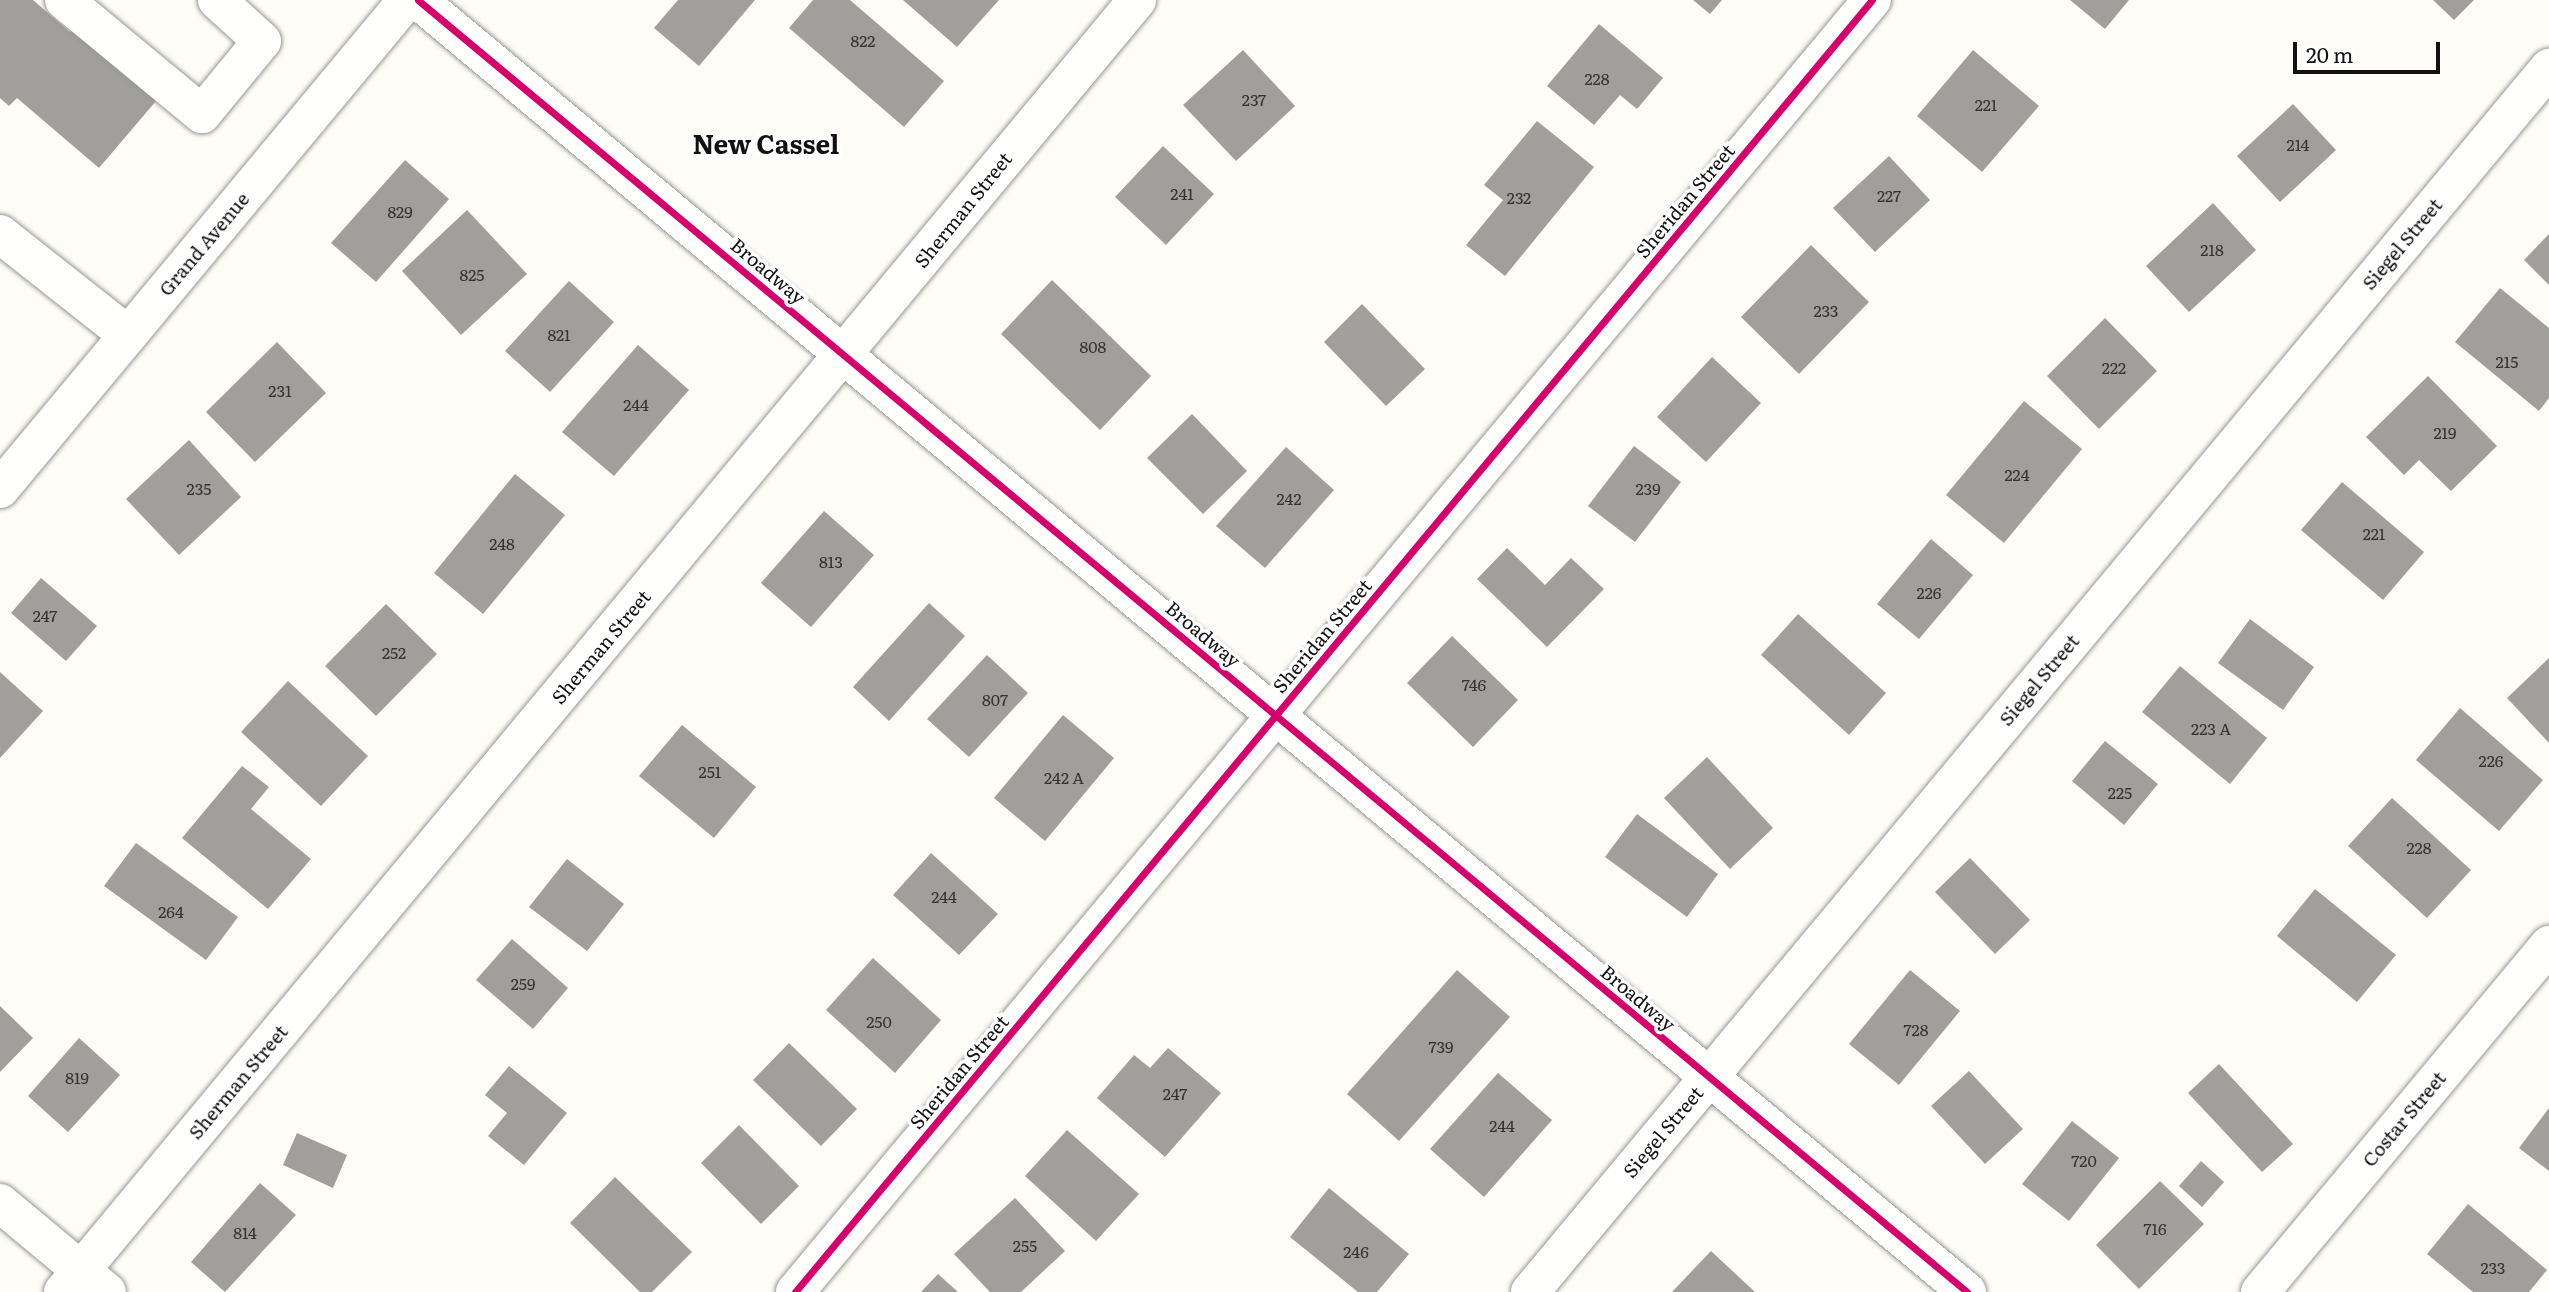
<!DOCTYPE html>
<html>
<head>
<meta charset="utf-8">
<style>
	body { margin:0 }
	#map { position:relative; width:2549px; height:1292px; overflow:hidden; background:#fdfcf7; font-family:Literata,serif }
	div>[style] { position:absolute }
	[style*='--x'] { left:calc(var(--x)*1px); top:calc(var(--y)*1px); width:calc(var(--w)*1px); rotate:calc(var(--a)*1deg) }
	.building>* { inset:0; background:#a19f9c }
	.roads { filter:drop-shadow(0 0 2px #979795) drop-shadow(0 0 2px #979795) }
	.minor>* { height:38px; margin:-19px; padding:0 19px; transform-origin:19px; border-radius:19px; background:#fffffe }
	.cycleway>* { height:7px; margin:-3.5px; padding:0 3.5px; transform-origin:3.5px; border-radius:3.5px; background:#d6006c }
	span { translate:-50% -50%; white-space:nowrap; text-align:center; line-height:1.15; -webkit-text-stroke:7px #fff; paint-order:stroke }
	.number-label { font-size:16px; color:#353434 }
	.number-label span { -webkit-text-stroke-width:0 }
	.street-label { font-size:19px; color:#111 }
	.district-label { font-size:26px; color:#111; font-weight:700 }
	.scale { position:absolute; left:2293px; top:42px; width:147px; height:32px; box-sizing:border-box; border:4px solid #111; border-top:0; padding-left:9px; font-size:21px; line-height:24px; white-space:nowrap; color:#111; -webkit-text-stroke:5px #fff; paint-order:stroke }
</style>
</head>
<body>
<div id="map">
	<div class="building">
		<i style="clip-path:polygon(0 0,33px 0,70px 32px,78px 22px,162px 94px,99px 168px,17px 98px,9px 106px,0 98px)"></i>
		<i style="clip-path:polygon(678px 0,755px 0,699px 66px,654px 28px)"></i>
		<i style="clip-path:polygon(813px 0,850px 0,944px 81px,904px 127px,789px 28px)"></i>
		<i style="clip-path:polygon(903px 0,999px 0,957px 47px)"></i>
		<i style="clip-path:polygon(1693px 0,1722px 0,1710px 14px)"></i>
		<i style="clip-path:polygon(2070px 0,2129px 0,2105px 29px)"></i>
		<i style="clip-path:polygon(2433px 0,2474px 0,2454px 20px)"></i>
		<i style="clip-path:polygon(1599px 24px,1663px 78px,1637px 109px,1620px 95px,1594px 125px,1547px 86px)"></i>
		<i style="clip-path:polygon(1243px 50px,1295px 106px,1236px 161px,1183px 105px)"></i>
		<i style="clip-path:polygon(1973px 50px,2039px 106px,1982px 172px,1917px 116px)"></i>
		<i style="clip-path:polygon(2293px 104px,2336px 150px,2280px 202px,2237px 156px)"></i>
		<i style="clip-path:polygon(1537px 121px,1594px 167px,1505px 276px,1466px 245px,1503px 200px,1484px 185px)"></i>
		<i style="clip-path:polygon(1163px 146px,1214px 194px,1166px 245px,1115px 197px)"></i>
		<i style="clip-path:polygon(1889px 156px,1930px 200px,1875px 252px,1833px 208px)"></i>
		<i style="clip-path:polygon(405px 160px,449px 199px,376px 282px,331px 243px)"></i>
		<i style="clip-path:polygon(2213px 203px,2256px 250px,2189px 312px,2146px 266px)"></i>
		<i style="clip-path:polygon(467px 210px,527px 274px,461px 335px,402px 271px)"></i>
		<i style="clip-path:polygon(2549px 234px,2549px 285px,2524px 260px)"></i>
		<i style="clip-path:polygon(1811px 245px,1869px 302px,1799px 374px,1741px 317px)"></i>
		<i style="clip-path:polygon(1052px 280px,1151px 376px,1100px 430px,1001px 334px)"></i>
		<i style="clip-path:polygon(569px 281px,614px 322px,550px 392px,505px 351px)"></i>
		<i style="clip-path:polygon(2500px 288px,2549px 328px,2549px 398px,2539px 411px,2455px 342px)"></i>
		<i style="clip-path:polygon(1362px 304px,1425px 369px,1386px 406px,1324px 342px)"></i>
		<i style="clip-path:polygon(2105px 318px,2157px 371px,2099px 429px,2047px 376px)"></i>
		<i style="clip-path:polygon(277px 342px,326px 393px,255px 462px,206px 412px)"></i>
		<i style="clip-path:polygon(638px 345px,689px 390px,614px 476px,562px 432px)"></i>
		<i style="clip-path:polygon(1712px 357px,1761px 403px,1706px 462px,1657px 417px)"></i>
		<i style="clip-path:polygon(2428px 376px,2497px 446px,2451px 491px,2419px 460px,2404px 475px,2366px 437px)"></i>
		<i style="clip-path:polygon(2024px 401px,2082px 449px,2004px 543px,1946px 495px)"></i>
		<i style="clip-path:polygon(1192px 414px,1247px 471px,1203px 514px,1147px 458px)"></i>
		<i style="clip-path:polygon(189px 440px,241px 497px,179px 555px,126px 499px)"></i>
		<i style="clip-path:polygon(1634px 446px,1681px 482px,1635px 542px,1588px 506px)"></i>
		<i style="clip-path:polygon(1286px 447px,1334px 490px,1265px 568px,1216px 526px)"></i>
		<i style="clip-path:polygon(515px 474px,565px 515px,483px 614px,434px 573px)"></i>
		<i style="clip-path:polygon(2342px 482px,2424px 552px,2383px 600px,2301px 530px)"></i>
		<i style="clip-path:polygon(824px 511px,874px 555px,811px 627px,761px 583px)"></i>
		<i style="clip-path:polygon(1931px 539px,1973px 575px,1919px 639px,1877px 604px)"></i>
		<i style="clip-path:polygon(1507px 548px,1545px 585px,1571px 558px,1604px 589px,1547px 647px,1477px 579px)"></i>
		<i style="clip-path:polygon(41px 578px,97px 626px,66px 661px,11px 613px)"></i>
		<i style="clip-path:polygon(929px 603px,965px 636px,889px 721px,853px 687px)"></i>
		<i style="clip-path:polygon(386px 604px,437px 654px,376px 716px,325px 666px)"></i>
		<i style="clip-path:polygon(1798px 614px,1886px 693px,1849px 735px,1761px 655px)"></i>
		<i style="clip-path:polygon(2250px 619px,2314px 667px,2283px 710px,2218px 663px)"></i>
		<i style="clip-path:polygon(1452px 636px,1518px 700px,1473px 747px,1407px 683px)"></i>
		<i style="clip-path:polygon(987px 655px,1028px 693px,969px 757px,927px 719px)"></i>
		<i style="clip-path:polygon(2549px 658px,2549px 743px,2507px 698px)"></i>
		<i style="clip-path:polygon(2180px 666px,2267px 738px,2230px 784px,2142px 712px)"></i>
		<i style="clip-path:polygon(0 672px,43px 711px,0 758px)"></i>
		<i style="clip-path:polygon(288px 681px,368px 756px,321px 806px,241px 732px)"></i>
		<i style="clip-path:polygon(2460px 708px,2543px 780px,2499px 831px,2416px 760px)"></i>
		<i style="clip-path:polygon(1063px 715px,1114px 758px,1045px 841px,994px 798px)"></i>
		<i style="clip-path:polygon(682px 725px,756px 787px,714px 838px,639px 776px)"></i>
		<i style="clip-path:polygon(2105px 741px,2158px 784px,2124px 825px,2072px 781px)"></i>
		<i style="clip-path:polygon(1707px 757px,1773px 828px,1730px 869px,1664px 798px)"></i>
		<i style="clip-path:polygon(242px 766px,269px 787px,251px 809px,311px 859px,268px 909px,182px 838px)"></i>
		<i style="clip-path:polygon(2392px 798px,2471px 870px,2427px 918px,2348px 846px)"></i>
		<i style="clip-path:polygon(1637px 814px,1718px 874px,1687px 917px,1605px 857px)"></i>
		<i style="clip-path:polygon(136px 843px,238px 917px,206px 960px,104px 886px)"></i>
		<i style="clip-path:polygon(931px 853px,998px 914px,959px 955px,893px 895px)"></i>
		<i style="clip-path:polygon(1970px 858px,2030px 920px,1995px 954px,1935px 892px)"></i>
		<i style="clip-path:polygon(567px 859px,624px 904px,587px 951px,529px 907px)"></i>
		<i style="clip-path:polygon(2315px 889px,2396px 955px,2357px 1002px,2277px 936px)"></i>
		<i style="clip-path:polygon(512px 939px,568px 988px,533px 1029px,476px 980px)"></i>
		<i style="clip-path:polygon(873px 958px,941px 1020px,895px 1073px,826px 1010px)"></i>
		<i style="clip-path:polygon(1457px 970px,1510px 1017px,1399px 1141px,1347px 1094px)"></i>
		<i style="clip-path:polygon(1910px 970px,1960px 1011px,1899px 1085px,1849px 1044px)"></i>
		<i style="clip-path:polygon(0 1006px,33px 1038px,0 1072px)"></i>
		<i style="clip-path:polygon(79px 1038px,120px 1075px,68px 1132px,28px 1096px)"></i>
		<i style="clip-path:polygon(789px 1043px,857px 1109px,821px 1146px,753px 1080px)"></i>
		<i style="clip-path:polygon(1168px 1048px,1221px 1093px,1165px 1157px,1097px 1098px,1134px 1055px,1150px 1068px)"></i>
		<i style="clip-path:polygon(2219px 1064px,2293px 1144px,2262px 1172px,2188px 1093px)"></i>
		<i style="clip-path:polygon(509px 1066px,567px 1113px,524px 1165px,488px 1136px,507px 1113px,485px 1095px)"></i>
		<i style="clip-path:polygon(1969px 1071px,2023px 1129px,1985px 1164px,1931px 1106px)"></i>
		<i style="clip-path:polygon(1498px 1073px,1552px 1120px,1484px 1197px,1430px 1149px)"></i>
		<i style="clip-path:polygon(2549px 1108px,2549px 1171px,2519px 1148px)"></i>
		<i style="clip-path:polygon(2072px 1121px,2119px 1158px,2069px 1221px,2022px 1184px)"></i>
		<i style="clip-path:polygon(739px 1125px,799px 1186px,761px 1224px,701px 1163px)"></i>
		<i style="clip-path:polygon(1067px 1130px,1139px 1194px,1096px 1241px,1025px 1176px)"></i>
		<i style="clip-path:polygon(297px 1133px,347px 1155px,333px 1188px,283px 1165px)"></i>
		<i style="clip-path:polygon(2201px 1161px,2224px 1182px,2202px 1207px,2179px 1186px)"></i>
		<i style="clip-path:polygon(615px 1177px,692px 1252px,652px 1292px,640px 1292px,570px 1223px)"></i>
		<i style="clip-path:polygon(2160px 1181px,2204px 1224px,2139px 1289px,2096px 1245px)"></i>
		<i style="clip-path:polygon(260px 1183px,296px 1215px,225px 1292px,191px 1262px)"></i>
		<i style="clip-path:polygon(1329px 1188px,1409px 1254px,1377px 1292px,1358px 1292px,1290px 1237px)"></i>
		<i style="clip-path:polygon(1015px 1198px,1065px 1251px,1021px 1292px,990px 1292px,954px 1254px)"></i>
		<i style="clip-path:polygon(2468px 1204px,2547px 1270px,2529px 1292px,2473px 1292px,2427px 1254px)"></i>
		<i style="clip-path:polygon(1711px 1251px,1755px 1292px,1672px 1292px)"></i>
		<i style="clip-path:polygon(938px 1274px,958px 1292px,921px 1292px)"></i>
	</div>
	<div class="roads">
		<div class="minor">
			<i style="--x:64;--y:0;--w:179;--a:39.6"></i>
			<i style="--x:202;--y:114;--w:94;--a:-50.6"></i>
			<i style="--x:262;--y:41;--w:61;--a:-137.7"></i>
			<i style="--x:418;--y:0;--w:2017;--a:39.83"></i>
			<i style="--x:0;--y:234;--w:163;--a:38.3"></i>
			<i style="--x:0;--y:489;--w:636;--a:-50.23"></i>
			<i style="--x:0;--y:1203;--w:139;--a:39.8"></i>
			<i style="--x:63;--y:1292;--w:1680;--a:-50.26"></i>
			<i style="--x:795;--y:1292;--w:1682;--a:-50.19"></i>
			<i style="--x:1530;--y:1292;--w:1593;--a:-50.22"></i>
			<i style="--x:2260;--y:1292;--w:452;--a:-50.2"></i>
		</div>
	</div>
	<div class="cycleway">
		<i style="--x:418;--y:0;--w:2017;--a:39.83"></i>
		<i style="--x:795;--y:1292;--w:1682;--a:-50.19"></i>
	</div>
	<div class="number-label">
		<span style="left:863px;top:40px">822</span>
		<span style="left:1597px;top:78px">228</span>
		<span style="left:1254px;top:99px">237</span>
		<span style="left:1986px;top:104px">221</span>
		<span style="left:2298px;top:144px">214</span>
		<span style="left:1182px;top:193px">241</span>
		<span style="left:1889px;top:195px">227</span>
		<span style="left:1519px;top:197px">232</span>
		<span style="left:400px;top:211px">829</span>
		<span style="left:2212px;top:249px">218</span>
		<span style="left:472px;top:274px">825</span>
		<span style="left:1826px;top:310px">233</span>
		<span style="left:559px;top:334px">821</span>
		<span style="left:1093px;top:346px">808</span>
		<span style="left:2507px;top:361px">215</span>
		<span style="left:2114px;top:367px">222</span>
		<span style="left:280px;top:390px">231</span>
		<span style="left:636px;top:404px">244</span>
		<span style="left:2445px;top:432px">219</span>
		<span style="left:2017px;top:474px">224</span>
		<span style="left:199px;top:488px">235</span>
		<span style="left:1648px;top:488px">239</span>
		<span style="left:1289px;top:498px">242</span>
		<span style="left:2374px;top:533px">221</span>
		<span style="left:502px;top:543px">248</span>
		<span style="left:831px;top:561px">813</span>
		<span style="left:1929px;top:592px">226</span>
		<span style="left:45px;top:615px">247</span>
		<span style="left:394px;top:652px">252</span>
		<span style="left:1474px;top:684px">746</span>
		<span style="left:995px;top:699px">807</span>
		<span style="left:2211px;top:728px">223 A</span>
		<span style="left:2491px;top:760px">226</span>
		<span style="left:710px;top:771px">251</span>
		<span style="left:1064px;top:777px">242 A</span>
		<span style="left:2120px;top:792px">225</span>
		<span style="left:2419px;top:847px">228</span>
		<span style="left:944px;top:896px">244</span>
		<span style="left:171px;top:911px">264</span>
		<span style="left:523px;top:983px">259</span>
		<span style="left:879px;top:1021px">250</span>
		<span style="left:1916px;top:1029px">728</span>
		<span style="left:1441px;top:1046px">739</span>
		<span style="left:77px;top:1077px">819</span>
		<span style="left:1175px;top:1093px">247</span>
		<span style="left:1502px;top:1125px">244</span>
		<span style="left:2084px;top:1160px">720</span>
		<span style="left:2155px;top:1228px">716</span>
		<span style="left:245px;top:1232px">814</span>
		<span style="left:1025px;top:1245px">255</span>
		<span style="left:1356px;top:1251px">246</span>
		<span style="left:2493px;top:1267px">233</span>
	</div>
	<div class="street-label">
		<span style="left:1685px;top:201px;rotate:-50deg">Sheridan Street</span>
		<span style="left:963px;top:210px;rotate:-51deg">Sherman Street</span>
		<span style="left:204px;top:244px;rotate:-50deg">Grand Avenue</span>
		<span style="left:2402px;top:244px;rotate:-50deg">Siegel Street</span>
		<span style="left:768px;top:271px;rotate:40deg">Broadway</span>
		<span style="left:1203px;top:634px;rotate:40deg">Broadway</span>
		<span style="left:1322px;top:636px;rotate:-50deg">Sheridan Street</span>
		<span style="left:601px;top:647px;rotate:-50deg">Sherman Street</span>
		<span style="left:2039px;top:680px;rotate:-50deg">Siegel Street</span>
		<span style="left:1638px;top:998px;rotate:40deg">Broadway</span>
		<span style="left:959px;top:1072px;rotate:-50deg">Sheridan Street</span>
		<span style="left:238px;top:1082px;rotate:-50deg">Sherman Street</span>
		<span style="left:2404px;top:1119px;rotate:-50deg">Costar Street</span>
		<span style="left:1663px;top:1132px;rotate:-50deg">Siegel Street</span>
	</div>
	<div class="district-label">
		<span style="left:766px;top:143px">New Cassel</span>
	</div>
	<div class="scale">20 m</div>
</div>
</body>
</html>
